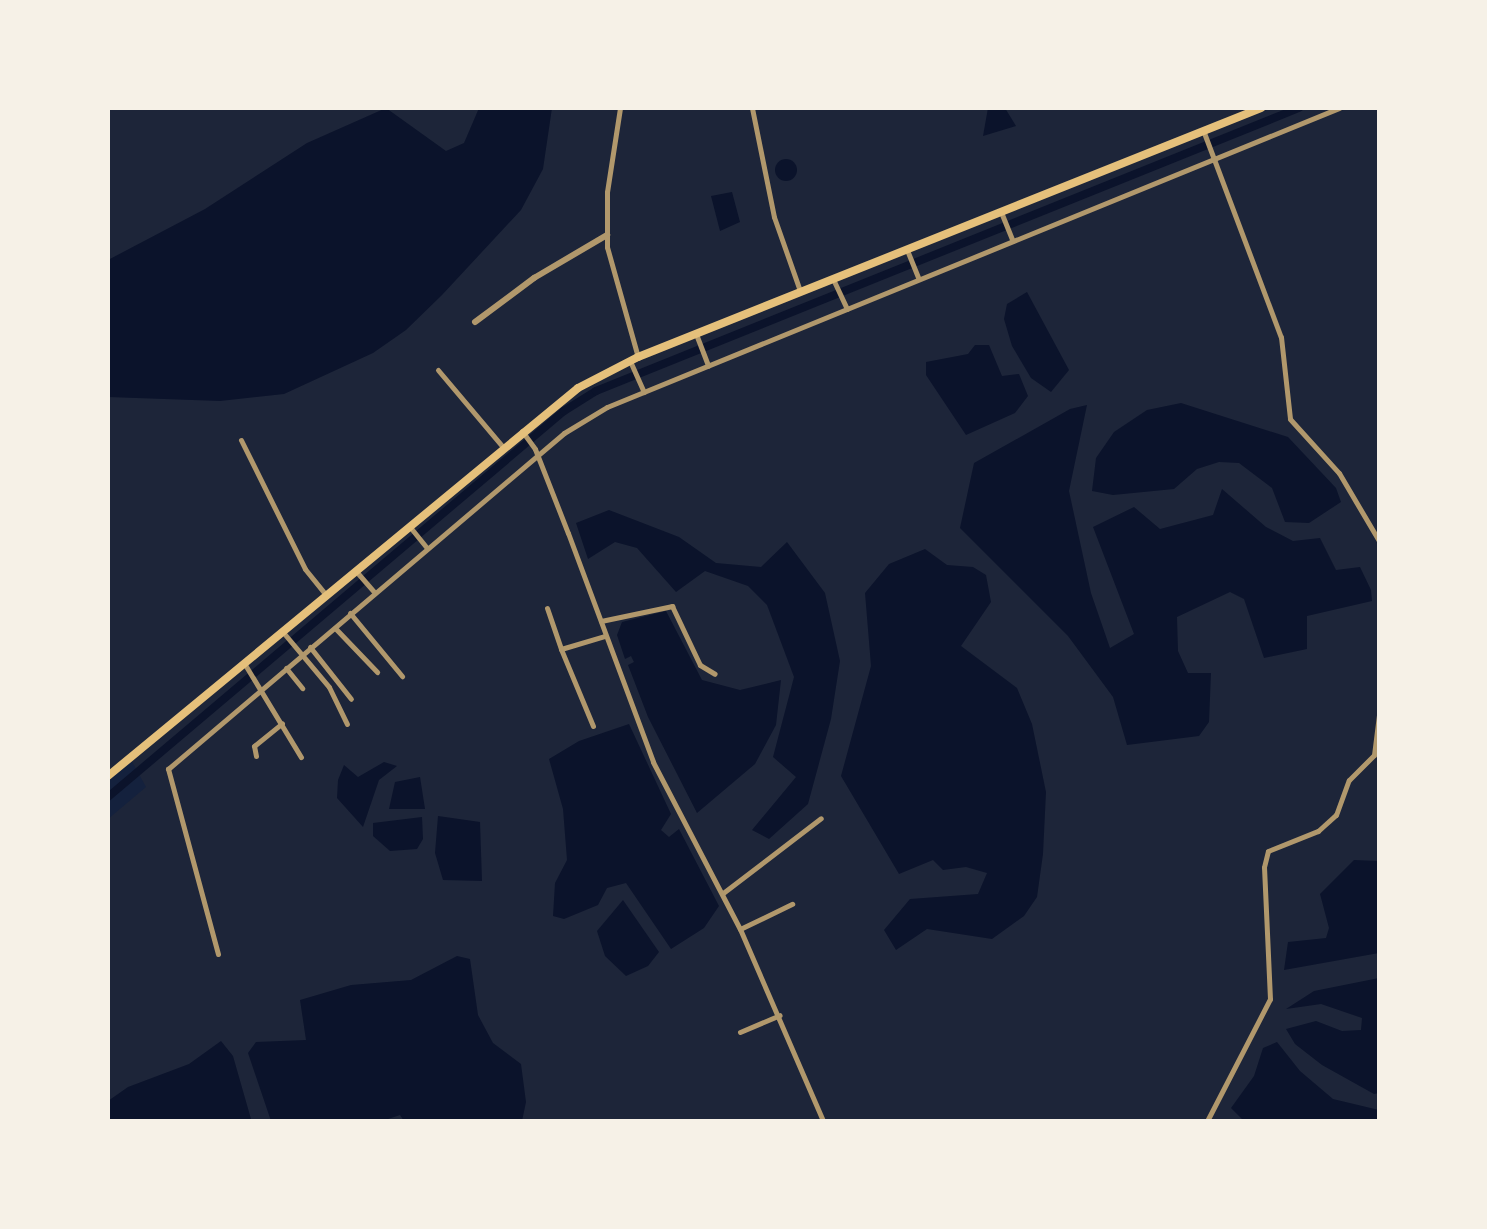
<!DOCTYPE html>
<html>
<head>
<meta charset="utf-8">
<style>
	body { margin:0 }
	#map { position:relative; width:1487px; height:1229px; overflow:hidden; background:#14213d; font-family:"DM Sans",sans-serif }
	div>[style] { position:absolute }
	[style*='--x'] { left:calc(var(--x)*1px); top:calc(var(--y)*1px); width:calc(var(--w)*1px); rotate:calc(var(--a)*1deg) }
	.green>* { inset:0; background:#1d2539 }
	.water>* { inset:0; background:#0b132b }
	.round { border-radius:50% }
	.canal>* { height:8px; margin:-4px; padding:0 4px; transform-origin:4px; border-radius:4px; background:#0b132b }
	.minor>* { height:5px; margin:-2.5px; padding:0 2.5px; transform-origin:2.5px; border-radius:2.5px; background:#b1986c }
	.tertiary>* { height:6px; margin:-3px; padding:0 3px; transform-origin:3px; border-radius:3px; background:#b1986c }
	.primary>* { height:8px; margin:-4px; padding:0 4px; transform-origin:4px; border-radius:4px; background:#e5c07b }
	span { translate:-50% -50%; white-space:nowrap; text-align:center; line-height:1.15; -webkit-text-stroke:6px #f6f1e7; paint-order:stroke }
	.frame { position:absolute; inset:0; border:110px solid #f6f1e7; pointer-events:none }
</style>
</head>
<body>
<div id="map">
	<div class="green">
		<i style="clip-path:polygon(108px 108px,1379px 108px,1379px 1121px,108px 1121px,108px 819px,146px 787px,130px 758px,108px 776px)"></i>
	</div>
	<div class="water">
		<i style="clip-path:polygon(386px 108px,446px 151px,464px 143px,479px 108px,552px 108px,543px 169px,521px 210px,442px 295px,406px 330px,373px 353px,284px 394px,220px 401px,108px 397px,108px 260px,205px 209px,307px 143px)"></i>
		<i style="clip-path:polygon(988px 108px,1005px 108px,1016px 126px,983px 136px)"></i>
		<i class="round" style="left:775px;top:159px;width:22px;height:22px"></i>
		<i style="clip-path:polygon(732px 192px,740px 222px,720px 231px,711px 196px)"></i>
		<i style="clip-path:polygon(1027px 292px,1069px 370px,1051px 392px,1031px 378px,1012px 346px,1004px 319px,1007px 304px)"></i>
		<i style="clip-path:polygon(975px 345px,989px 345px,1002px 376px,1019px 374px,1028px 396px,1015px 413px,966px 435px,926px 375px,926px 362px,968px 354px)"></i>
		<i style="clip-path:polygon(1181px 403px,1288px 437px,1336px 488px,1341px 502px,1309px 523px,1285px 522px,1272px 488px,1239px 463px,1219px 462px,1197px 469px,1174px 489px,1113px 495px,1092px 491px,1096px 458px,1114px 432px,1147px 410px)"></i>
		<i style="clip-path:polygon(1087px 405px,1069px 491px,1091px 593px,1110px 648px,1134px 634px,1093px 527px,1134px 507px,1160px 529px,1213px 515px,1222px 489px,1266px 527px,1293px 541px,1320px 538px,1336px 570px,1360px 567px,1371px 590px,1372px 601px,1307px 616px,1307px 649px,1264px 658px,1244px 599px,1230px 592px,1177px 617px,1178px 651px,1188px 673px,1211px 673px,1209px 722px,1199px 736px,1127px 745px,1113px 697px,1068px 636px,960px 528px,974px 463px,1070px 409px)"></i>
		<i style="clip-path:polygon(609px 510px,679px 537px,716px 563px,761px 567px,787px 542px,825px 593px,840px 661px,831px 719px,808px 804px,769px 839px,752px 830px,796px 777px,773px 757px,794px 677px,767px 605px,748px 586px,705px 571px,676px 592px,637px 548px,615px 542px,588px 559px,576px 523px)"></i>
		<i style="clip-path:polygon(925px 549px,947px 565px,973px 567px,986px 575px,991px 602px,961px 646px,1017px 688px,1032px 724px,1046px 792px,1043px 854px,1037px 897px,1024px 916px,992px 939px,927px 929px,896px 950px,884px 930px,910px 899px,978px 894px,987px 873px,966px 867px,943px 870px,933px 860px,899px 874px,841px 776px,871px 666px,865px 593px,889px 564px)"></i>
		<i style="clip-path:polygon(666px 611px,702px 680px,740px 690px,781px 680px,776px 725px,755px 764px,697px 813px,648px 717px,628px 665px,634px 662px,631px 656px,625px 659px,617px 635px,622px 622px)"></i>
		<i style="clip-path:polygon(629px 724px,671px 814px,661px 830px,669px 837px,679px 829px,719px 906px,704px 928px,671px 949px,626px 883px,607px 888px,598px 905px,564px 919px,553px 916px,555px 883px,567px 860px,563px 809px,549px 759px,579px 741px)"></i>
		<i style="clip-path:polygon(384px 762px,397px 766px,379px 780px,363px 827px,337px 798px,338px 780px,344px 765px,358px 777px)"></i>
		<i style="clip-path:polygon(420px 777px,425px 809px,389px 809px,395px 782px)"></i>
		<i style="clip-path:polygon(438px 816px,480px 822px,482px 881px,443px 880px,435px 853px)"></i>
		<i style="clip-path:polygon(422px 817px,423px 839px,417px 849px,390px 851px,373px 836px,373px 823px)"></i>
		<i style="clip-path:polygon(1354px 860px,1379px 861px,1379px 953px,1284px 970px,1288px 942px,1326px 938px,1329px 928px,1320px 894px)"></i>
		<i style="clip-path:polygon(623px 900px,659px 952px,648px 966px,626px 976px,605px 956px,597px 931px)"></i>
		<i style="clip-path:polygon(457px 956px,470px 959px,478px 1015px,493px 1043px,521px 1064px,526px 1102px,522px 1121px,404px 1121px,400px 1115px,382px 1121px,271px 1121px,248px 1053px,256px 1042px,306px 1040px,300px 1000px,351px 985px,411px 980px)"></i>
		<i style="clip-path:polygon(1379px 978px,1379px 1093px,1374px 1094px,1322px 1065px,1295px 1044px,1286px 1029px,1316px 1021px,1342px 1031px,1361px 1030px,1362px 1018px,1321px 1004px,1286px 1009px,1314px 991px)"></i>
		<i style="clip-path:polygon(221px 1041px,233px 1056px,251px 1119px,109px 1121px,108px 1101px,128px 1087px,189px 1064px)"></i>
		<i style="clip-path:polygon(1277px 1042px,1300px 1071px,1333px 1099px,1379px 1110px,1379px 1121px,1244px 1121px,1231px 1108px,1254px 1076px,1263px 1048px)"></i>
	</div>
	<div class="canal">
		<i style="--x:108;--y:797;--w:597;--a:-40.25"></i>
		<i style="--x:564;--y:411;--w:38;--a:-32"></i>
		<i style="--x:596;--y:391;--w:758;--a:-21.93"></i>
	</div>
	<div class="minor">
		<i style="--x:620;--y:108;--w:85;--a:98.8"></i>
		<i style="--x:607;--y:192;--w:55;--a:90"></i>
		<i style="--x:607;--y:247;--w:114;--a:74.3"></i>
		<i style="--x:752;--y:108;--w:111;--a:78.6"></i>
		<i style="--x:774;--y:217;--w:78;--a:70.6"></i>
		<i style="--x:1203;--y:130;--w:221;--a:69.4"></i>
		<i style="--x:1281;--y:337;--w:82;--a:83.7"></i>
		<i style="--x:1290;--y:419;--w:73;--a:47.8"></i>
		<i style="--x:1339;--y:473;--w:79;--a:59.5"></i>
		<i style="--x:1001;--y:212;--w:31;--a:68"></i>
		<i style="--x:907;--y:250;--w:31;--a:68"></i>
		<i style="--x:833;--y:279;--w:33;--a:65"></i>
		<i style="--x:696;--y:334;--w:34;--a:69"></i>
		<i style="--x:630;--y:361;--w:34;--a:66"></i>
		<i style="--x:438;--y:370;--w:99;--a:49.9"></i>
		<i style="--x:522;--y:431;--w:22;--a:54"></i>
		<i style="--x:535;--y:449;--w:90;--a:68.6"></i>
		<i style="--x:568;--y:533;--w:244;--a:69.6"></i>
		<i style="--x:653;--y:762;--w:188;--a:62.5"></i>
		<i style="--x:740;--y:929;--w:209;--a:66.6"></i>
		<i style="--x:241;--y:440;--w:144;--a:63.6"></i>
		<i style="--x:305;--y:569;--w:32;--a:51"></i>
		<i style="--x:410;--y:527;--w:27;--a:51"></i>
		<i style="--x:355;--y:570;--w:30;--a:49"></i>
		<i style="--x:547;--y:608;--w:43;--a:71.1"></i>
		<i style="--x:350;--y:613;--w:82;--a:50.5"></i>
		<i style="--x:601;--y:621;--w:73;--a:-11.9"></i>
		<i style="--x:672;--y:606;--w:65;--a:64.6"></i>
		<i style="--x:700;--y:665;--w:17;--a:31"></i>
		<i style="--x:335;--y:628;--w:61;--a:46.3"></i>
		<i style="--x:282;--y:631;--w:73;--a:50"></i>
		<i style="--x:329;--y:687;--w:41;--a:64.1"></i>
		<i style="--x:310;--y:647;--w:66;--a:51.7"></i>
		<i style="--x:244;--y:663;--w:110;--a:58.8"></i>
		<i style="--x:286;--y:668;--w:26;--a:51"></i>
		<i style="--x:593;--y:726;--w:83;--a:-112.6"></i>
		<i style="--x:561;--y:649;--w:46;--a:-16.5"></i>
		<i style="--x:256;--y:756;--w:10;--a:-101"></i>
		<i style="--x:254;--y:746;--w:36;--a:-39"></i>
		<i style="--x:723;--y:893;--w:123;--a:-37.4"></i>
		<i style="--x:740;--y:929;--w:58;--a:-25.7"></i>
		<i style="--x:218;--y:954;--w:192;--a:-105.1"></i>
		<i style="--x:168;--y:769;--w:519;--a:-40.31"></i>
		<i style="--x:564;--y:433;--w:50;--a:-31.2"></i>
		<i style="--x:607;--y:407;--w:791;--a:-22.22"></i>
		<i style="--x:740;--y:1032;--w:43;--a:-23"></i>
		<i style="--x:1207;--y:1121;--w:137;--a:-62.7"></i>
		<i style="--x:1270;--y:999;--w:132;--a:-92.6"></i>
		<i style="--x:1264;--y:867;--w:16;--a:-76"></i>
		<i style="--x:1268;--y:851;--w:54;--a:-21.8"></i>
		<i style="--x:1318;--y:831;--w:24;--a:-42"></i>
		<i style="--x:1336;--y:815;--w:37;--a:-70"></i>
		<i style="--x:1349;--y:780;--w:35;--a:-45"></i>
		<i style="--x:1374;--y:755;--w:40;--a:-82.9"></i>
	</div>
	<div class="tertiary">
		<i style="--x:475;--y:322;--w:74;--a:-36.7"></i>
		<i style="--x:534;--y:278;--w:85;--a:-30.5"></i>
	</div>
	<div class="primary">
		<i style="--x:108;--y:776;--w:609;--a:-39.54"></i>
		<i style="--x:578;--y:388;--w:68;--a:-27.3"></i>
		<i style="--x:638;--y:357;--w:671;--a:-21.79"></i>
	</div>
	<div class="frame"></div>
</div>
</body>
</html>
